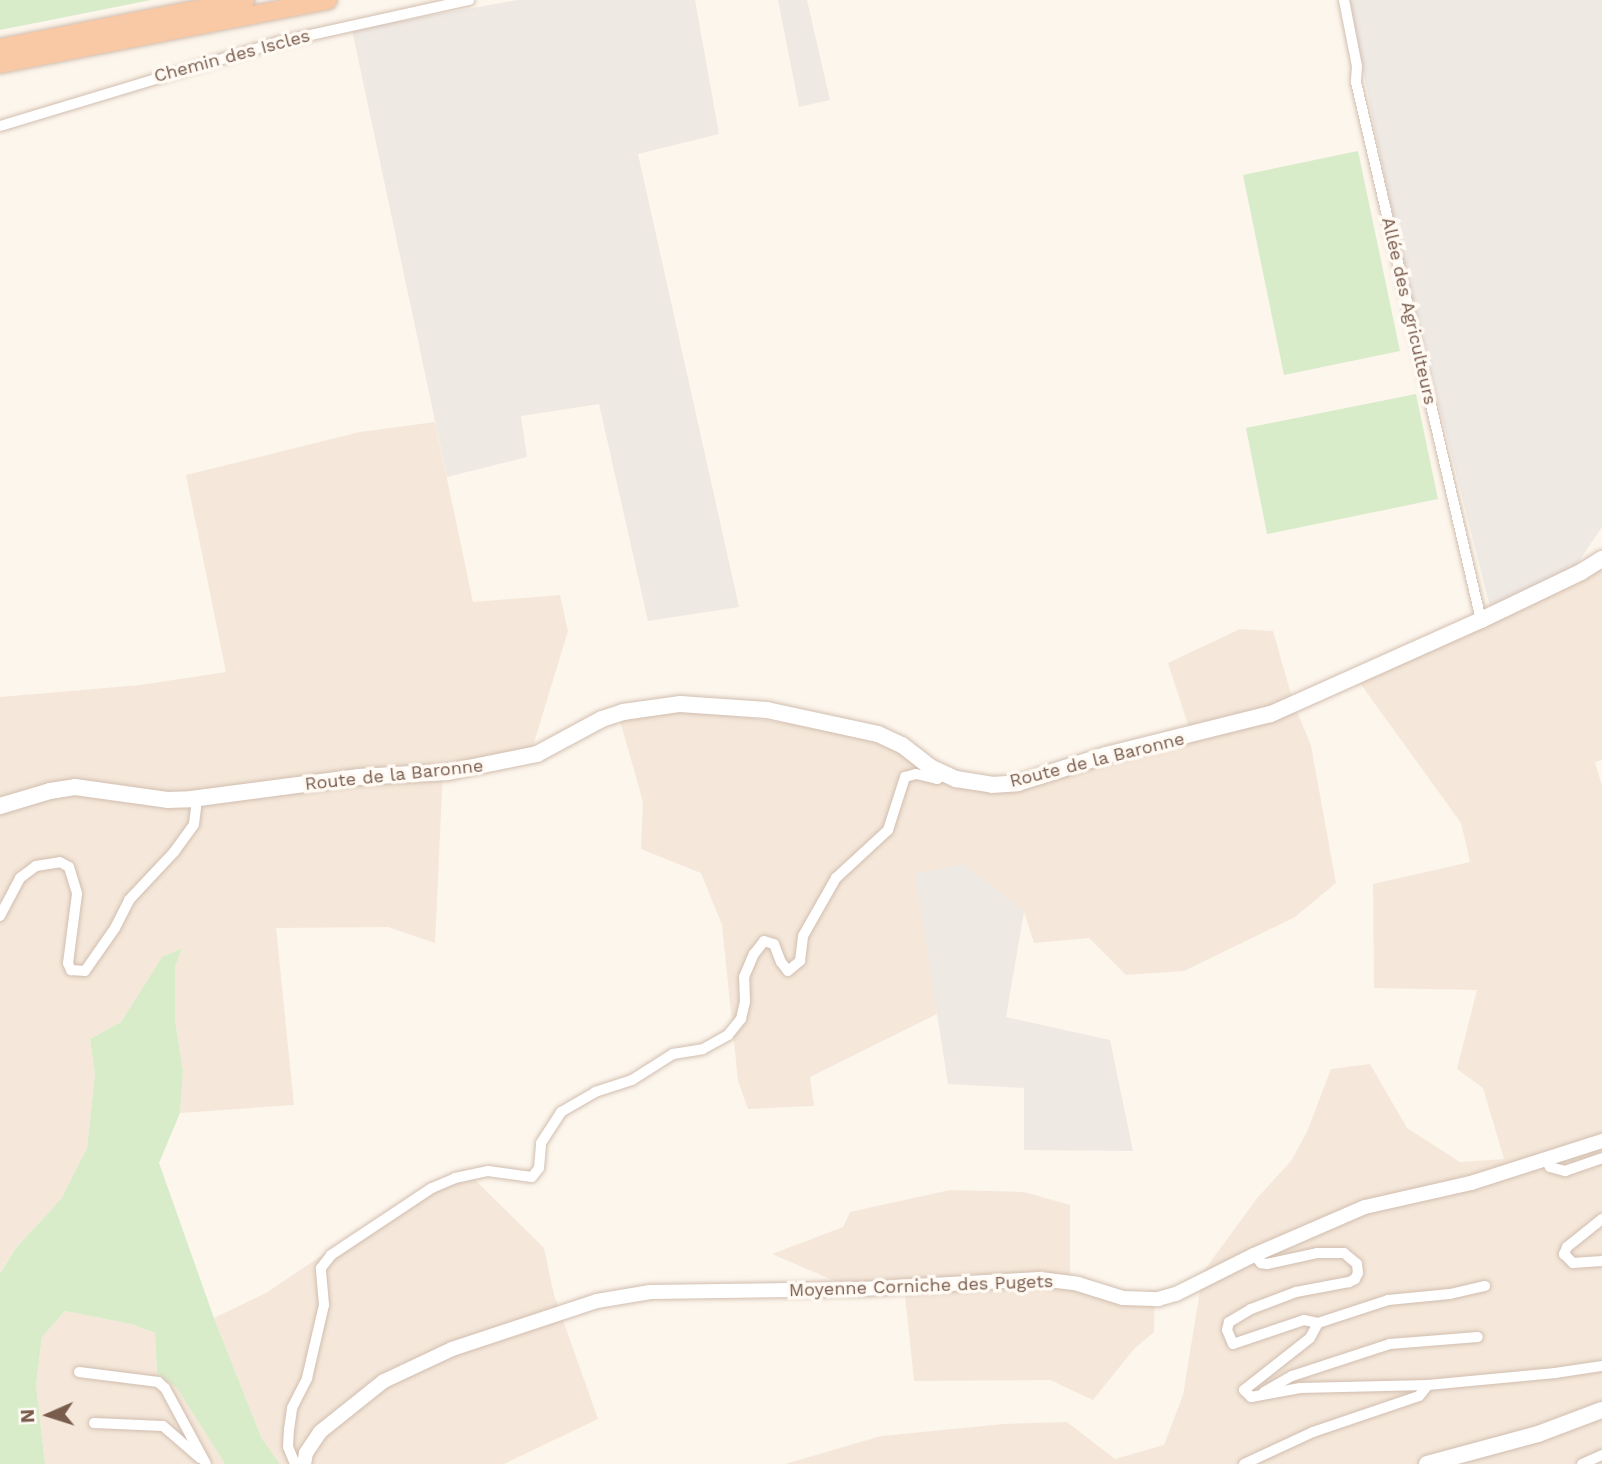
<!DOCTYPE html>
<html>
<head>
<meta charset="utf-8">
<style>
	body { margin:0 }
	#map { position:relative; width:1602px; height:1464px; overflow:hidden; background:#fdf6ec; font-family:"Work Sans",sans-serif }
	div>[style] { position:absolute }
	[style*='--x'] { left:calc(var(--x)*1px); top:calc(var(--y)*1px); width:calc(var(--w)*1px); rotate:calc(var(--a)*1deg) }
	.residential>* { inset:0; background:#f5e8da }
	.industrial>* { inset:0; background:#efe9e4 }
	.green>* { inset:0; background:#d8ecc9 }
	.roads { filter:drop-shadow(0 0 2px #d1beb0) drop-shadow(0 0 2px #d1beb0) }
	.minor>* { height:10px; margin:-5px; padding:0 5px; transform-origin:5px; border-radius:5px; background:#fff }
	.tertiary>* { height:14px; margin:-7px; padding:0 7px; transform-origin:7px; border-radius:7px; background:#fff }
	.secondary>* { height:16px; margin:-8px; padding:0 8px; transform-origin:8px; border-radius:8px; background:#fff }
	.trunk>* { height:18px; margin:-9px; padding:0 9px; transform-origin:9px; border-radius:9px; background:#f9c8a4 }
	span { translate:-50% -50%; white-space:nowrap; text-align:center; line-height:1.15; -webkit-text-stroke:7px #fffaf3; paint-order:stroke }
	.street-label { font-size:18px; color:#7a5c4d }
	.north { position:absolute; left:14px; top:1380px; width:70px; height:70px; -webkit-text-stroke:5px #fffaf3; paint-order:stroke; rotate:267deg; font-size:19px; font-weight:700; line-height:28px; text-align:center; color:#7a5c4d }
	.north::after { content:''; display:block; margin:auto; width:24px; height:32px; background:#7a5c4d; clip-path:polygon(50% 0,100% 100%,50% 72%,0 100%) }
</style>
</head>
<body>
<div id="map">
	<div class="residential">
		<i style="clip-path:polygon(435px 422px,473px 602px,560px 595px,568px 631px,533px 746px,443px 770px,435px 943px,388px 927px,276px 928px,294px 1105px,180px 1113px,183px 1071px,175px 1020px,175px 967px,182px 948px,162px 957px,121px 1022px,90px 1039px,95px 1074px,87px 1148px,61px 1199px,16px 1248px,0 1272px,0 697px,140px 685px,226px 672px,186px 475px,360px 432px)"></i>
		<i style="clip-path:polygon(1602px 562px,1602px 760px,1595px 762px,1602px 786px,1602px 1464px,785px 1464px,881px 1436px,1004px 1424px,1067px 1422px,1115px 1459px,1164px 1445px,1183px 1395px,1203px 1272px,1258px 1197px,1291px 1161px,1307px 1132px,1331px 1069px,1370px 1064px,1407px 1128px,1460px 1162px,1504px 1159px,1483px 1088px,1457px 1069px,1477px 990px,1374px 988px,1373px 884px,1470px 862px,1461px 823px,1357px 679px)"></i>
		<i style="clip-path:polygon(1240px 629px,1273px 631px,1293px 701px,1311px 746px,1336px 883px,1295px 917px,1184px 971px,1126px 975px,1089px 938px,1034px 943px,1024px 912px,916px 874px,937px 1014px,810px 1077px,814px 1106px,748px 1109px,738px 1081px,722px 925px,701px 873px,641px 849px,643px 802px,619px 717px,668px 710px,717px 713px,836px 731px,887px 744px,919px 765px,1020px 783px,1192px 737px,1168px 663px)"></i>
		<i style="clip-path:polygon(464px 1169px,544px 1248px,554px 1295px,598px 1419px,504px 1464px,280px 1464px,262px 1439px,214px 1318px,266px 1293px,401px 1202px)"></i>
		<i style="clip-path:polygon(950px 1190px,1024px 1192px,1070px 1205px,1070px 1275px,1132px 1293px,1155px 1290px,1154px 1332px,1134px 1349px,1093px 1400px,1050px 1380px,914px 1381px,905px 1295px,837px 1282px,772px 1254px,843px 1227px,850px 1212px)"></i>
		<i style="clip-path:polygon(65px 1311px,131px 1324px,155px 1333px,157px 1373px,177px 1387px,225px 1464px,45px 1464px,36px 1385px,42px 1337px)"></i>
	</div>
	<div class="industrial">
		<i style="clip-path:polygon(517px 0,695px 0,719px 134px,638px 154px,739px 607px,648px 621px,599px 404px,521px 416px,527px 457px,447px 477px,352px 30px)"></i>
		<i style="clip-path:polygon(778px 0,807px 0,830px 100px,799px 107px)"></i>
		<i style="clip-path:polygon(1349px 0,1602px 0,1602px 527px,1575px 567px,1490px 607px,1397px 239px)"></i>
		<i style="clip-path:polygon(965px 864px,1024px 912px,1006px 1017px,1110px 1040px,1133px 1151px,1024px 1150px,1024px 1088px,948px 1084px,915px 874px)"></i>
	</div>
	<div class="green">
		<i style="clip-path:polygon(0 0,151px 0,0 30px)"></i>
		<i style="clip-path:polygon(1358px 151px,1400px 351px,1284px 375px,1243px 175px)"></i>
		<i style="clip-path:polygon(1416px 394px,1438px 499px,1267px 534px,1246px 428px)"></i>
		<i style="clip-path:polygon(182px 948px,175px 967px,175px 1020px,183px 1071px,180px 1113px,159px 1163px,214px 1318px,262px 1439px,280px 1464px,225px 1464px,177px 1388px,157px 1373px,155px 1333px,131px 1324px,65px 1311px,42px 1337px,36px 1385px,45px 1464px,0 1464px,0 1273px,16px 1248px,61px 1199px,87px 1148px,95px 1074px,90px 1039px,121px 1022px,162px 957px)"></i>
	</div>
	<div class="roads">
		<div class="minor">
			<i style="--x:1344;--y:0;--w:67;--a:78.9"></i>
			<i style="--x:1357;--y:66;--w:16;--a:94"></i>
			<i style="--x:1356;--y:82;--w:552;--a:76.92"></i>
			<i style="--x:0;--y:126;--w:291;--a:-16.8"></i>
			<i style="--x:279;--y:42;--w:195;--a:-12.5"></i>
			<i style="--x:0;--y:916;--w:43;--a:-62.2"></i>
			<i style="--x:20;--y:878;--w:20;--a:-37"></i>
			<i style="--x:36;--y:866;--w:24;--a:-9"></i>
			<i style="--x:60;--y:862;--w:10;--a:29"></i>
			<i style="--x:69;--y:867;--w:28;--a:73"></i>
			<i style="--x:77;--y:894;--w:70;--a:97.4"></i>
			<i style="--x:68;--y:963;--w:8;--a:67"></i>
			<i style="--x:71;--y:970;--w:14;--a:4"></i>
			<i style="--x:85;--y:971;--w:52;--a:-55.1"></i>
			<i style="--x:115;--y:928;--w:31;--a:-63"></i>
			<i style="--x:129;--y:900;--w:66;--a:-46.8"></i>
			<i style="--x:174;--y:852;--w:34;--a:-54"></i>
			<i style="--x:194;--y:824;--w:25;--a:-83"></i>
			<i style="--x:1546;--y:1160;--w:8;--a:60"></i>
			<i style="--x:1550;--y:1167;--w:16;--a:15"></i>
			<i style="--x:1565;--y:1171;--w:39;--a:-19"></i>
			<i style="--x:1602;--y:1219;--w:45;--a:141.3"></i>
			<i style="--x:1567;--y:1247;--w:8;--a:113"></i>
			<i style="--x:1564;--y:1254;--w:13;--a:45"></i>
			<i style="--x:1573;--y:1263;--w:29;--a:-4"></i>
			<i style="--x:1254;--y:1255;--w:11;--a:49"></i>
			<i style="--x:1261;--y:1263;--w:6;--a:9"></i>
			<i style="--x:1267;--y:1264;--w:51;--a:-12.4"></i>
			<i style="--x:1317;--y:1253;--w:27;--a:0"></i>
			<i style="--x:1344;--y:1253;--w:17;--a:40"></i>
			<i style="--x:1357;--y:1264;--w:9;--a:84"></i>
			<i style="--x:1358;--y:1273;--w:7;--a:117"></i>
			<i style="--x:1355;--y:1279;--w:7;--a:153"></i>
			<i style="--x:1349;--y:1282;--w:54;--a:169.3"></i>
			<i style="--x:1296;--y:1292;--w:48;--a:159.3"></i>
			<i style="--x:1251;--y:1309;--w:26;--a:149"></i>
			<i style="--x:1229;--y:1322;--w:8;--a:104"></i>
			<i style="--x:1227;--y:1330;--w:15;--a:67"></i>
			<i style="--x:1233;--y:1344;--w:75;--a:-18.7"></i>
			<i style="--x:1304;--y:1320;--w:14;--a:12"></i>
			<i style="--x:1318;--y:1323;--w:17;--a:118"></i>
			<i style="--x:1310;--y:1338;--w:84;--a:141.8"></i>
			<i style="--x:1244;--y:1390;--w:10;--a:45"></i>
			<i style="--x:1251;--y:1397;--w:50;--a:-10.4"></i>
			<i style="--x:1300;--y:1388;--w:128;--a:-1.3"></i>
			<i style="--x:1428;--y:1385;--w:128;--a:-5.4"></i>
			<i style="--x:1555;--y:1373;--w:48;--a:-8.5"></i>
			<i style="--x:1318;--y:1323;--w:74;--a:-18.2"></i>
			<i style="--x:1388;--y:1300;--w:62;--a:-5.5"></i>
			<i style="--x:1450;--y:1294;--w:36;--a:-13"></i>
			<i style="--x:79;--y:1372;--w:80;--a:7.2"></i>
			<i style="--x:158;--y:1382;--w:9;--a:41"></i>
			<i style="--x:165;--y:1388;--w:86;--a:61.7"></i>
			<i style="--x:1264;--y:1392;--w:32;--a:-30"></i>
			<i style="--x:1292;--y:1376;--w:103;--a:-18.1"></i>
			<i style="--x:1390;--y:1344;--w:88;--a:-4.5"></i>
			<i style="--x:94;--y:1423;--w:69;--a:2.5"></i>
			<i style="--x:163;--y:1426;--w:49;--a:40.9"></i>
			<i style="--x:295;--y:1464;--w:18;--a:-112"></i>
			<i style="--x:288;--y:1447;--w:17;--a:-87"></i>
			<i style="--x:289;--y:1430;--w:22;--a:-82"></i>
			<i style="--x:292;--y:1408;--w:34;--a:-63"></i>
			<i style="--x:307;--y:1378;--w:75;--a:-76.9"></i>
			<i style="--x:324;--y:1305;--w:37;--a:-95"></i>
			<i style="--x:321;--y:1268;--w:16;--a:-52"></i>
			<i style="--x:331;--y:1255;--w:121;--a:-33.6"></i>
			<i style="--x:432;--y:1188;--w:25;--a:-23"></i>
			<i style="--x:455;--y:1178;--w:34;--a:-12"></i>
			<i style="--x:488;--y:1171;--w:44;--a:7.8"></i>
			<i style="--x:532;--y:1177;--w:11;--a:-52"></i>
			<i style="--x:539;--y:1168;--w:25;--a:-85"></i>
			<i style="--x:541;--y:1143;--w:37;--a:-57"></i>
			<i style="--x:561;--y:1112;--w:39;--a:-30"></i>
			<i style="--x:595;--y:1092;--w:39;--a:-18"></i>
			<i style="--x:632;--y:1080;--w:49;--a:-32.4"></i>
			<i style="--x:673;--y:1054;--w:30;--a:-9"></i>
			<i style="--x:703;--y:1049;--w:29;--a:-29"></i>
			<i style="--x:728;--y:1035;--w:21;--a:-51"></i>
			<i style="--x:741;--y:1019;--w:17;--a:-77"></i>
			<i style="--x:745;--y:1002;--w:25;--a:-92"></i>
			<i style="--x:744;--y:977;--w:25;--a:-67"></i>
			<i style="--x:754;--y:954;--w:16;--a:-52"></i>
			<i style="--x:764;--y:941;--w:10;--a:17"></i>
			<i style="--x:774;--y:944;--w:19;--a:69"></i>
			<i style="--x:781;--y:962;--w:11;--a:52"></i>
			<i style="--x:788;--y:971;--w:16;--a:-40"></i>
			<i style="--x:800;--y:961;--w:25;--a:-83"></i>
			<i style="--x:803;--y:936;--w:67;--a:-60.4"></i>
			<i style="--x:836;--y:878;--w:71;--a:-42.7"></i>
			<i style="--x:888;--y:830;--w:56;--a:-72.2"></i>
			<i style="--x:905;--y:777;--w:11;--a:-15"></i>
			<i style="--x:916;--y:774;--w:22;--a:13"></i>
			<i style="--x:937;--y:779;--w:9;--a:-32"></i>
			<i style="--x:1244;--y:1464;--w:76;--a:-24.9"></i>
			<i style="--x:1313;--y:1432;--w:112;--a:-18.8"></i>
			<i style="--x:1419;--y:1396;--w:14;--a:-51"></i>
			<i style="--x:1582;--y:1464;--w:22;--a:-24"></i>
		</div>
		<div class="tertiary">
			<i style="--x:304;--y:1464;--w:11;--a:-80"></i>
			<i style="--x:306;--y:1453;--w:25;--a:-56"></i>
			<i style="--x:320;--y:1432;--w:82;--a:-38.6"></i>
			<i style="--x:384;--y:1381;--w:75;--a:-25.2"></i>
			<i style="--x:452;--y:1349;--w:153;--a:-18.3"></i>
			<i style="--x:597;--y:1301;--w:54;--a:-9.6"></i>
			<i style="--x:650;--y:1292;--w:211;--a:-0.8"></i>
			<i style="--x:861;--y:1289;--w:179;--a:-3.2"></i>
			<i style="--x:1040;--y:1279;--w:38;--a:7"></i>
			<i style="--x:1078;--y:1284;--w:47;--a:17.3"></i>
			<i style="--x:1123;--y:1298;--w:35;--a:2"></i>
			<i style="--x:1158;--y:1299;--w:19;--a:-16"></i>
			<i style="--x:1176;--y:1294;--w:87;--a:-26.6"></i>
			<i style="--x:1254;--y:1255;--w:121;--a:-23.4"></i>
			<i style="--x:1365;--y:1207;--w:109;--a:-12.8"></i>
			<i style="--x:1471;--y:1183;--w:138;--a:-17.8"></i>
		</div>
		<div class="secondary">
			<i style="--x:0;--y:806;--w:52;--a:-16.7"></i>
			<i style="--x:50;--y:791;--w:25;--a:-9"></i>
			<i style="--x:75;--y:787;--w:93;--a:8"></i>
			<i style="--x:167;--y:800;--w:24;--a:-2"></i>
			<i style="--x:191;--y:799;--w:168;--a:-7.5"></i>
			<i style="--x:358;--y:777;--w:90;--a:-3.2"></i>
			<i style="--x:448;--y:772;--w:91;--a:-11.4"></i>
			<i style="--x:537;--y:754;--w:74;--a:-28.3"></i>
			<i style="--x:602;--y:719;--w:22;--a:-18"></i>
			<i style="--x:623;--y:712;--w:58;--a:-8"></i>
			<i style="--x:680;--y:704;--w:87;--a:3.9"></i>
			<i style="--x:767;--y:710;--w:114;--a:12.2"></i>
			<i style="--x:878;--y:734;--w:26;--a:25"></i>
			<i style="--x:902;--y:745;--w:36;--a:38"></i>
			<i style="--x:930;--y:767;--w:29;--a:25"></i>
			<i style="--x:956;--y:779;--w:36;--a:9"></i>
			<i style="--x:992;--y:785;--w:26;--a:-4"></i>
			<i style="--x:1018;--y:783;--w:92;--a:-17.7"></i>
			<i style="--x:1106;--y:755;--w:170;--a:-14"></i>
			<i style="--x:1271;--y:714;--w:230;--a:-24.1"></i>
			<i style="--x:1481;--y:620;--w:111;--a:-25.6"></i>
			<i style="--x:1581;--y:572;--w:25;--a:-32"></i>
			<i style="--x:1427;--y:1464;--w:115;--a:-15.1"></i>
			<i style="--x:1538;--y:1434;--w:68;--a:-20.6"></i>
		</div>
		<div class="trunk">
			<i style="--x:0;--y:48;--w:250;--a:-11.1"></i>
			<i style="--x:0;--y:64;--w:334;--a:-11"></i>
		</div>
	</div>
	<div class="street-label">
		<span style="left:232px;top:56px;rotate:-15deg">Chemin des Iscles</span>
		<span style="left:1409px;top:311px;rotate:77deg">Allée des Agriculteurs</span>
		<span style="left:1097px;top:760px;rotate:-14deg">Route de la Baronne</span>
		<span style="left:394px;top:775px;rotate:-6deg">Route de la Baronne</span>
		<span style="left:921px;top:1286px;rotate:-2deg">Moyenne Corniche des Pugets</span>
	</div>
	<div class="north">N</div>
</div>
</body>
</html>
